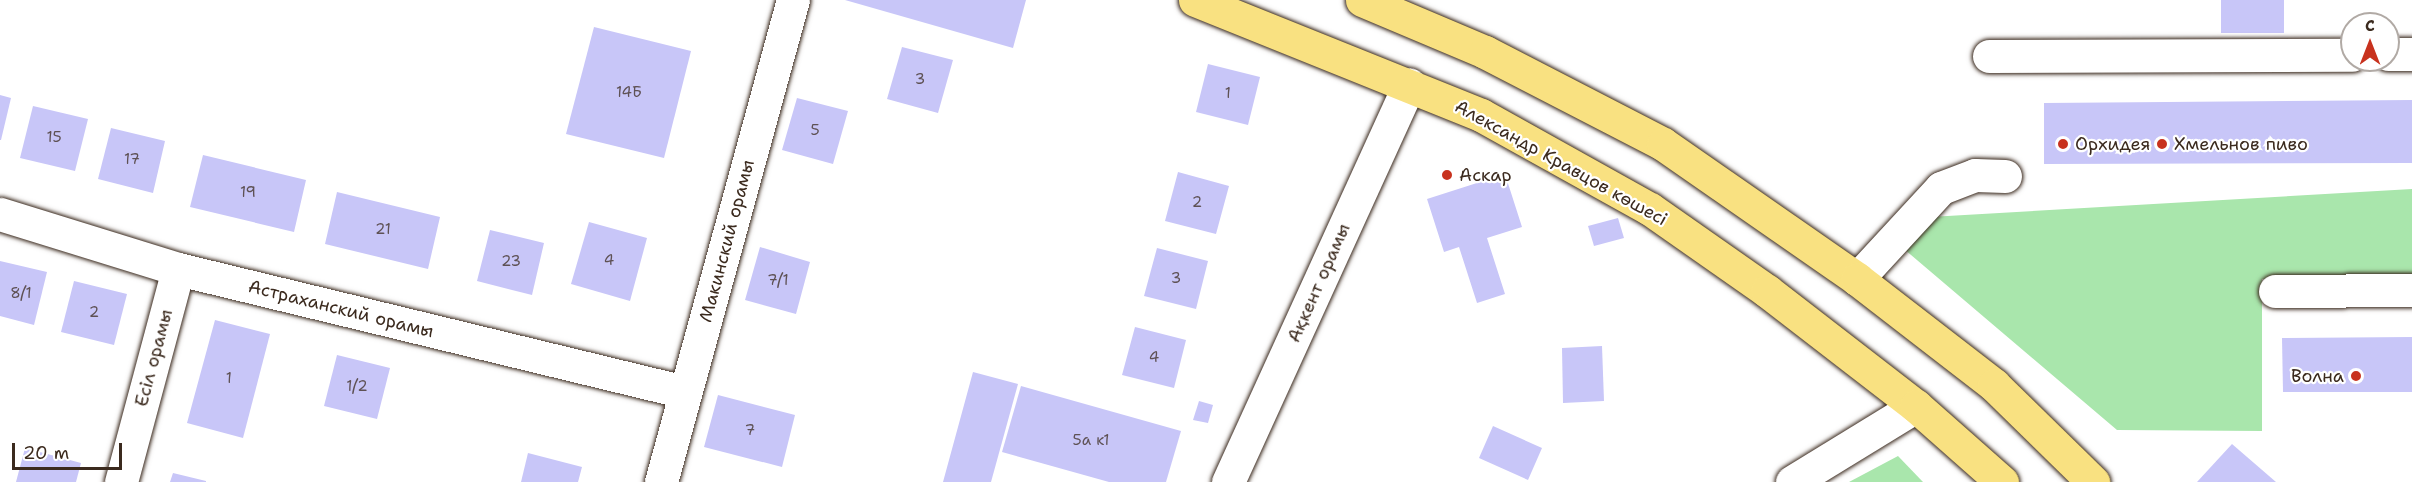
<!DOCTYPE html>
<html>
<head>
<meta charset="utf-8">
<style>
	body { margin:0 }
	#map { position:relative; width:2412px; height:482px; overflow:hidden; background:#fff; font-family:"Shantell Sans",sans-serif }
	div>[style] { position:absolute }
	[style*='--x'] { left:calc(var(--x)*1px); top:calc(var(--y)*1px); width:calc(var(--w)*1px); rotate:calc(var(--a)*1deg) }
	.green>* { inset:0; background:#a9e6ac }
	.building>* { inset:0; background:#c8c6f8 }
	.roads { filter:drop-shadow(0 0 2px #3b2a1e) drop-shadow(0 0 2px #3b2a1e) }
	.minor>* { height:33px; margin:-16.5px; padding:0 16.5px; transform-origin:16.5px; border-radius:16.5px; background:#fff }
	.major>* { height:33px; margin:-16.5px; padding:0 16.5px; transform-origin:16.5px; border-radius:16.5px; background:#f9e181 }
	.dots>* { width:16px; height:16px; translate:-50% -50%; box-sizing:border-box; border:3px solid #fff; border-radius:50% }
	span { translate:-50% -50%; white-space:nowrap; text-align:center; line-height:1.15; -webkit-text-stroke:4.5px #fff; paint-order:stroke }
	.number-label { font-size:15px; color:#5e5154 }
	.number-label span { -webkit-text-stroke-width:0 }
	.poi-label { font-size:18px; color:#3b2a1e }
	.left { translate:0 -50%; text-align:left }
	.right { translate:-100% -50%; text-align:right }
	.street-label { font-size:18px; color:#3b2a1e }
	.north { position:absolute; left:2340px; top:12px; width:60px; height:60px; box-sizing:border-box; background:#fff; border:2px solid #b1aaa5; border-radius:50%; rotate:0deg; font-size:16px; font-weight:700; line-height:24px; text-align:center; color:#3b2a1e }
	.north::after { content:''; display:block; margin:auto; width:21px; height:27px; background:#c8321e; clip-path:polygon(50% 0,100% 100%,50% 72%,0 100%) }
	.scale { position:absolute; left:12px; top:443px; width:110px; height:27px; box-sizing:border-box; border:3px solid #3b2a1e; border-top:0; padding-left:8px; font-size:18px; line-height:21px; white-space:nowrap; color:#3b2a1e; -webkit-text-stroke:4px #fff; paint-order:stroke }
</style>
</head>
<body>
<div id="map">
	<div class="green">
		<i style="clip-path:polygon(2412px 189px,2412px 280px,2262px 279px,2262px 431px,2117px 430px,1904px 249px,1930px 217px)"></i>
		<i style="clip-path:polygon(1898px 456px,1923px 482px,1849px 482px)"></i>
	</div>
	<div class="building">
		<i style="clip-path:polygon(845px 0,1026px 0,1013px 48px)"></i>
		<i style="clip-path:polygon(2221px 0,2284px 0,2284px 33px,2221px 33px)"></i>
		<i style="clip-path:polygon(594px 27px,691px 51px,664px 158px,566px 134px)"></i>
		<i style="clip-path:polygon(902px 47px,953px 60px,938px 113px,887px 99px)"></i>
		<i style="clip-path:polygon(1208px 64px,1260px 77px,1248px 125px,1196px 112px)"></i>
		<i style="clip-path:polygon(0 95px,11px 98px,1px 140px,0 140px)"></i>
		<i style="clip-path:polygon(797px 98px,848px 111px,833px 164px,782px 150px)"></i>
		<i style="clip-path:polygon(2412px 100px,2412px 163px,2044px 164px,2044px 103px)"></i>
		<i style="clip-path:polygon(33px 106px,88px 119px,75px 171px,20px 158px)"></i>
		<i style="clip-path:polygon(111px 128px,165px 141px,153px 193px,98px 179px)"></i>
		<i style="clip-path:polygon(203px 155px,306px 180px,294px 232px,190px 207px)"></i>
		<i style="clip-path:polygon(1178px 172px,1229px 186px,1216px 234px,1165px 221px)"></i>
		<i style="clip-path:polygon(1505px 174px,1522px 227px,1487px 238px,1505px 294px,1477px 303px,1459px 247px,1444px 252px,1427px 199px)"></i>
		<i style="clip-path:polygon(337px 192px,440px 217px,428px 269px,325px 244px)"></i>
		<i style="clip-path:polygon(1618px 218px,1624px 238px,1594px 246px,1588px 226px)"></i>
		<i style="clip-path:polygon(589px 222px,647px 238px,630px 301px,571px 284px)"></i>
		<i style="clip-path:polygon(490px 230px,544px 243px,532px 295px,477px 281px)"></i>
		<i style="clip-path:polygon(760px 247px,810px 262px,796px 314px,745px 300px)"></i>
		<i style="clip-path:polygon(1157px 248px,1208px 261px,1196px 309px,1144px 296px)"></i>
		<i style="clip-path:polygon(0 261px,47px 272px,34px 325px,0 316px)"></i>
		<i style="clip-path:polygon(74px 281px,127px 294px,114px 345px,61px 332px)"></i>
		<i style="clip-path:polygon(215px 320px,270px 334px,243px 438px,187px 423px)"></i>
		<i style="clip-path:polygon(1135px 327px,1186px 340px,1174px 388px,1122px 375px)"></i>
		<i style="clip-path:polygon(2412px 337px,2412px 392px,2283px 392px,2282px 338px)"></i>
		<i style="clip-path:polygon(1602px 346px,1604px 401px,1563px 403px,1562px 348px)"></i>
		<i style="clip-path:polygon(337px 355px,390px 368px,377px 419px,324px 406px)"></i>
		<i style="clip-path:polygon(973px 372px,1018px 384px,991px 482px,943px 482px)"></i>
		<i style="clip-path:polygon(1021px 386px,1181px 431px,1166px 482px,1109px 482px,1002px 452px)"></i>
		<i style="clip-path:polygon(718px 395px,795px 415px,782px 467px,704px 447px)"></i>
		<i style="clip-path:polygon(1199px 401px,1213px 405px,1208px 423px,1193px 420px)"></i>
		<i style="clip-path:polygon(1493px 426px,1542px 448px,1528px 480px,1479px 458px)"></i>
		<i style="clip-path:polygon(2232px 444px,2276px 482px,2197px 482px)"></i>
		<i style="clip-path:polygon(25px 448px,81px 463px,76px 482px,16px 482px)"></i>
		<i style="clip-path:polygon(528px 453px,582px 467px,578px 482px,521px 482px)"></i>
		<i style="clip-path:polygon(173px 473px,206px 481px,206px 482px,170px 482px)"></i>
	</div>
	<div class="roads">
		<div class="minor">
			<i style="--x:2388;--y:54;--w:24;--a:0"></i>
			<i style="--x:1989;--y:56;--w:363;--a:-0.2"></i>
			<i style="--x:0;--y:214;--w:186;--a:17.2"></i>
			<i style="--x:178;--y:269;--w:522;--a:13.64"></i>
			<i style="--x:1857;--y:279;--w:124;--a:-47.3"></i>
			<i style="--x:1941;--y:188;--w:36;--a:-21"></i>
			<i style="--x:1975;--y:175;--w:30;--a:2"></i>
			<i style="--x:2275;--y:291;--w:137;--a:-0.4"></i>
			<i style="--x:121;--y:482;--w:220;--a:-75"></i>
			<i style="--x:661;--y:482;--w:500;--a:-74.7"></i>
			<i style="--x:1228;--y:482;--w:437;--a:-65.5"></i>
			<i style="--x:1792;--y:482;--w:145;--a:-31.5"></i>
		</div>
		<div class="major">
			<i style="--x:1195;--y:0;--w:308;--a:21.9"></i>
			<i style="--x:1481;--y:115;--w:193;--a:29.1"></i>
			<i style="--x:1650;--y:209;--w:143;--a:35"></i>
			<i style="--x:1767;--y:291;--w:188;--a:37.7"></i>
			<i style="--x:1916;--y:406;--w:115;--a:41.5"></i>
			<i style="--x:1362;--y:0;--w:134;--a:22.9"></i>
			<i style="--x:1485;--y:52;--w:200;--a:27.3"></i>
			<i style="--x:1663;--y:144;--w:236;--a:34.8"></i>
			<i style="--x:1857;--y:279;--w:173;--a:37.7"></i>
			<i style="--x:1994;--y:385;--w:139;--a:44.4"></i>
		</div>
	</div>
	<div class="dots">
		<i style="left:2063px;top:144px;background:#c8321e"></i>
		<i style="left:2162px;top:144px;background:#c8321e"></i>
		<i style="left:1447px;top:175px;background:#c8321e"></i>
		<i style="left:2356px;top:376px;background:#c8321e"></i>
	</div>
	<div class="number-label">
		<span style="left:920px;top:80px">3</span>
		<span style="left:629px;top:93px">14Б</span>
		<span style="left:1228px;top:94px">1</span>
		<span style="left:815px;top:131px">5</span>
		<span style="left:54px;top:138px">15</span>
		<span style="left:132px;top:160px">17</span>
		<span style="left:248px;top:193px">19</span>
		<span style="left:1197px;top:203px">2</span>
		<span style="left:383px;top:230px">21</span>
		<span style="left:609px;top:261px">4</span>
		<span style="left:511px;top:262px">23</span>
		<span style="left:1176px;top:279px">3</span>
		<span style="left:778px;top:281px">7/1</span>
		<span style="left:21px;top:294px">8/1</span>
		<span style="left:94px;top:313px">2</span>
		<span style="left:1154px;top:358px">4</span>
		<span style="left:229px;top:379px">1</span>
		<span style="left:357px;top:387px">1/2</span>
		<span style="left:750px;top:431px">7</span>
		<span style="left:1091px;top:441px">5а к1</span>
	</div>
	<div class="poi-label">
		<span class="left" style="left:2075px;top:144px">Орхидея</span>
		<span class="left" style="left:2174px;top:144px">Хмельнов пиво</span>
		<span class="left" style="left:1459px;top:175px">Аскар</span>
		<span class="right" style="left:2344px;top:376px">Волна</span>
	</div>
	<div class="street-label">
		<span style="left:1561px;top:163px;rotate:29deg">Александр Кравцов көшесі</span>
		<span style="left:727px;top:241px;rotate:-75deg">Макинский орамы</span>
		<span style="left:1319px;top:283px;rotate:-66deg">Ақкент орамы</span>
		<span style="left:341px;top:309px;rotate:14deg">Астраханский орамы</span>
		<span style="left:154px;top:358px;rotate:-75deg">Есіл орамы</span>
	</div>
	<div class="north">С</div>
	<div class="scale">20 m</div>
</div>
</body>
</html>
